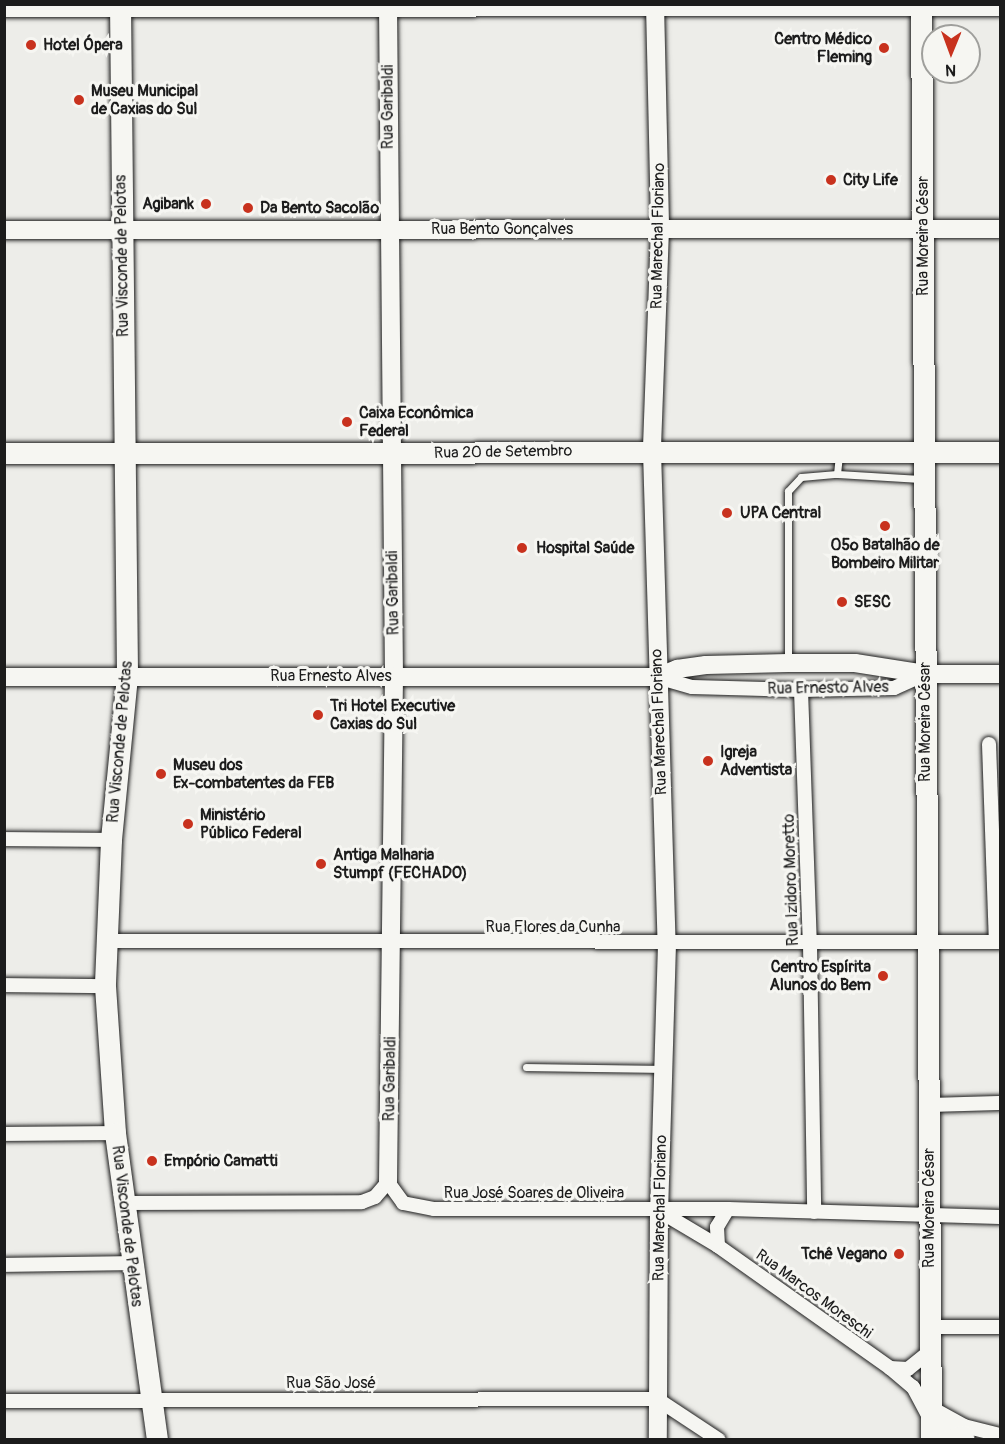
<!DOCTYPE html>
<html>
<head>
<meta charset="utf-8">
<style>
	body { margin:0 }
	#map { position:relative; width:1005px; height:1444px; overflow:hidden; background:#edede9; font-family:Pangolin,sans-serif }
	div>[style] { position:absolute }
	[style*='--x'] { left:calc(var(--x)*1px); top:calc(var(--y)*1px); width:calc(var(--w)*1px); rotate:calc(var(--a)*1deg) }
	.roads { filter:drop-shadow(0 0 2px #1c1c1c) drop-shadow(0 0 2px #1c1c1c) }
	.lane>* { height:7px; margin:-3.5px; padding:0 3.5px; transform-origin:3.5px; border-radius:3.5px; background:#f6f6f2 }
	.street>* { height:14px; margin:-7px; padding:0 7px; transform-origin:7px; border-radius:7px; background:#f6f6f2 }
	.secondary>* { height:18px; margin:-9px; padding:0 9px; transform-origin:9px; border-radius:9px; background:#f6f6f2 }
	.primary>* { height:21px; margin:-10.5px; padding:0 10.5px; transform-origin:10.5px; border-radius:10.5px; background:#f6f6f2 }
	.dots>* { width:16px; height:16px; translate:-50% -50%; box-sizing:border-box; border:3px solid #f6f6f2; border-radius:50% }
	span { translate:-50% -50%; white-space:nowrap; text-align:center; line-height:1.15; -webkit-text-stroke:6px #f6f6f2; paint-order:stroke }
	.poi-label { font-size:16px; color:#1c1c1c; font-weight:700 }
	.right { translate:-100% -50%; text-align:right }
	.left { translate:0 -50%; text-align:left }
	.street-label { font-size:16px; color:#1c1c1c }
	.frame { position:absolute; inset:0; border:6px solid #1c1c1c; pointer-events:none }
	.north { position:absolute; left:921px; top:24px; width:60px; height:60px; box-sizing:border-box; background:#f6f6f2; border:2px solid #9f9f9c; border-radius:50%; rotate:181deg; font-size:16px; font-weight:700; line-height:24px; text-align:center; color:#1c1c1c }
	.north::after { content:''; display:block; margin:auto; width:21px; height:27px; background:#c8321e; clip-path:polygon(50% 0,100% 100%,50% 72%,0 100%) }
</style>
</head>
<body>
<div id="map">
	<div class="roads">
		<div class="lane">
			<i style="--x:837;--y:474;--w:84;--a:3.4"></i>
			<i style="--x:788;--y:661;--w:170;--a:-90"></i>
			<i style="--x:788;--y:491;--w:19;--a:-47"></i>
			<i style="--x:801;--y:477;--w:36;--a:-5"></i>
			<i style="--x:837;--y:474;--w:19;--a:-84"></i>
			<i style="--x:526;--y:1067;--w:137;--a:0.8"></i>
		</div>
		<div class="street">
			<i style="--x:657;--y:677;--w:36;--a:16"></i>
			<i style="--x:692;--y:687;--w:109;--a:1.6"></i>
			<i style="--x:801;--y:690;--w:93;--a:-1.2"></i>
			<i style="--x:894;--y:688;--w:34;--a:-24"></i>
			<i style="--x:801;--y:690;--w:254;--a:88"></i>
			<i style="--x:810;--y:944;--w:268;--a:89.1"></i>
			<i style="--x:989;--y:744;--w:198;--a:88"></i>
			<i style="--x:4;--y:839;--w:107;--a:0.5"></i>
			<i style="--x:106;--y:941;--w:894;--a:0.06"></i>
			<i style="--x:4;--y:985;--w:101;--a:0.6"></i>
			<i style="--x:928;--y:1105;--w:72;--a:-1.6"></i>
			<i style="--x:4;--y:1134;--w:111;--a:-0.5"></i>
			<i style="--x:123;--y:1203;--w:239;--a:-0.2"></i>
			<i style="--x:362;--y:1202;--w:14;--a:-21"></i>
			<i style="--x:375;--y:1197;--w:20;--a:-49"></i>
			<i style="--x:388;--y:1182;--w:26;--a:54"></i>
			<i style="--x:403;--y:1203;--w:32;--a:11"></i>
			<i style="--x:434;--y:1209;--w:294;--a:0"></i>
			<i style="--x:728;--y:1209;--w:272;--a:1.7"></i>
			<i style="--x:661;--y:1212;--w:66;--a:30.8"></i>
			<i style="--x:718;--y:1246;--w:211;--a:35.3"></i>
			<i style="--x:890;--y:1368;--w:30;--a:40"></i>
			<i style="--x:913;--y:1387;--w:36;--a:62"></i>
			<i style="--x:930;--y:1419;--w:39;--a:27"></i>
			<i style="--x:718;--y:1246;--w:19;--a:-93"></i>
			<i style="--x:717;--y:1227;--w:21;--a:-59"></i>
			<i style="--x:4;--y:1265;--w:127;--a:-0.9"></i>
			<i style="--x:929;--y:1327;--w:71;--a:0"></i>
			<i style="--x:890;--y:1368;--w:18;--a:3"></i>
			<i style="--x:908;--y:1369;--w:28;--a:-39"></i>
			<i style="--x:4;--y:1401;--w:653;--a:-0.18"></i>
			<i style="--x:657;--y:1399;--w:74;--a:33.5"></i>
			<i style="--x:930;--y:1407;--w:39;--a:29"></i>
			<i style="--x:964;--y:1426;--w:37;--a:14"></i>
		</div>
		<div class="secondary">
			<i style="--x:388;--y:4;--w:672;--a:89.49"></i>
			<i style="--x:394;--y:676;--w:506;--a:90.68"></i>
			<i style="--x:655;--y:4;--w:225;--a:88.7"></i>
			<i style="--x:660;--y:229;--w:222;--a:92.1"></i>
			<i style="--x:652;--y:451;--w:493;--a:88.3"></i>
			<i style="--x:667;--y:944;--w:267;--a:91.7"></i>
			<i style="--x:659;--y:1211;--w:229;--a:90.3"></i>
			<i style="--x:4;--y:8;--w:996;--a:-0.06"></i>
			<i style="--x:4;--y:230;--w:996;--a:-0.06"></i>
			<i style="--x:4;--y:677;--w:653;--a:0"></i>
			<i style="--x:657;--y:677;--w:22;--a:-22"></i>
			<i style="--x:677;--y:669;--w:29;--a:-8"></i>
			<i style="--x:706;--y:665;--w:82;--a:-1.4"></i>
			<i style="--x:788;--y:663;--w:67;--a:0"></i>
			<i style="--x:855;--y:663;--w:71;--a:8.9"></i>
			<i style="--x:925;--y:674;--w:75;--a:0"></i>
		</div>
		<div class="primary">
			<i style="--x:120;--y:4;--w:672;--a:89.4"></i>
			<i style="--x:127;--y:676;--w:165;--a:95.6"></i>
			<i style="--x:111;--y:840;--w:146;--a:92.4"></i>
			<i style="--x:105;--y:986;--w:147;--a:86.1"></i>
			<i style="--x:115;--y:1133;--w:310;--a:82.2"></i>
			<i style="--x:921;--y:4;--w:1436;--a:89.6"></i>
			<i style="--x:4;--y:453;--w:996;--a:-0.06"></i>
			<i style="--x:948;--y:1440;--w:16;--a:-15"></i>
		</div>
	</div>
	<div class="dots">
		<i style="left:31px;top:45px;background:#c8321e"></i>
		<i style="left:884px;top:48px;background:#c8321e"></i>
		<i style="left:79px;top:100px;background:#c8321e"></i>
		<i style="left:831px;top:180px;background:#c8321e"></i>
		<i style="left:206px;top:204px;background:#c8321e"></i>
		<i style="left:248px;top:208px;background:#c8321e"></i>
		<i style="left:347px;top:422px;background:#c8321e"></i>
		<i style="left:727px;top:513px;background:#c8321e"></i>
		<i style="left:885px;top:526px;background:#c8321e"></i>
		<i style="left:522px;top:548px;background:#c8321e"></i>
		<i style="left:842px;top:602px;background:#c8321e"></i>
		<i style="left:318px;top:715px;background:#c8321e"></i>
		<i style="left:708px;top:761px;background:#c8321e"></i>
		<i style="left:161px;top:774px;background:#c8321e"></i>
		<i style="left:188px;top:824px;background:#c8321e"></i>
		<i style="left:321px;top:864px;background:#c8321e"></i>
		<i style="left:883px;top:976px;background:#c8321e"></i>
		<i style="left:152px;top:1161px;background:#c8321e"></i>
		<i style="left:899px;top:1254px;background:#c8321e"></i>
	</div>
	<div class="poi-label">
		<span class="right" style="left:872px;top:48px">Centro Médico<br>Fleming</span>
		<span class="left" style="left:43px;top:45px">Hotel Ópera</span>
		<span class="left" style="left:91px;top:100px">Museu Municipal<br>de Caxias do Sul</span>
		<span class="left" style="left:843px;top:180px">City Life</span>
		<span class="right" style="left:194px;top:204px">Agibank</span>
		<span class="left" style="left:260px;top:208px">Da Bento Sacolão</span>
		<span class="left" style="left:359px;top:422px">Caixa Econômica<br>Federal</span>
		<span class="left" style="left:740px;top:513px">UPA Central</span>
		<span style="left:885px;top:554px">05º Batalhão de<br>Bombeiro Militar</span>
		<span class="left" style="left:536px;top:548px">Hospital Saúde</span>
		<span class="left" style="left:854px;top:602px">SESC</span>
		<span class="left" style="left:330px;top:715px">Tri Hotel Executive<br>Caxias do Sul</span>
		<span class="left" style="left:720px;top:761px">Igreja<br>Adventista</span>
		<span class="left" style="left:173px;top:774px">Museu dos<br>Ex-combatentes da FEB</span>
		<span class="left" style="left:200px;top:824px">Ministério<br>Público Federal</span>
		<span class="left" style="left:333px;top:864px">Antiga Malharia<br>Stumpf (FECHADO)</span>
		<span class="right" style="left:871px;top:976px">Centro Espírita<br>Alunos do Bem</span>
		<span class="left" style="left:164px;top:1161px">Empório Camatti</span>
		<span class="right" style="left:887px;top:1254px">Tchê Vegano</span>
	</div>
	<div class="street-label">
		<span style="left:388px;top:107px;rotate:-90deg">Rua Garibaldi</span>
		<span style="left:502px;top:229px">Rua Bento Gonçalves</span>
		<span style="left:658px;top:236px;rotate:-89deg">Rua Marechal Floriano</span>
		<span style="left:923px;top:236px;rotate:-90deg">Rua Moreira César</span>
		<span style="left:122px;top:256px;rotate:-91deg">Rua Visconde de Pelotas</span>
		<span style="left:503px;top:452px;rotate:-1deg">Rua 20 de Setembro</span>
		<span style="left:393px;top:593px;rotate:-91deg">Rua Garibaldi</span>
		<span style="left:331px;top:676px">Rua Ernesto Alves</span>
		<span style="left:828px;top:688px;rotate:-1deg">Rua Ernesto Alves</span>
		<span style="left:659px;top:722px;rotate:-92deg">Rua Marechal Floriano</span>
		<span style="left:925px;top:722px;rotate:-90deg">Rua Moreira César</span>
		<span style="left:120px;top:742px;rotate:-85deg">Rua Visconde de Pelotas</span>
		<span style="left:791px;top:880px;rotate:-92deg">Rua Izidoro Moretto</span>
		<span style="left:553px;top:927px">Rua Flores da Cunha</span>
		<span style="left:390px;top:1079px;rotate:-89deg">Rua Garibaldi</span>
		<span style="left:534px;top:1193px">Rua José Soares de Oliveira</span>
		<span style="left:660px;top:1208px;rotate:-89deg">Rua Marechal Floriano</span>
		<span style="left:929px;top:1208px;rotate:-90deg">Rua Moreira César</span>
		<span style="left:127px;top:1226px;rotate:83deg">Rua Visconde de Pelotas</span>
		<span style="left:814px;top:1294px;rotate:36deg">Rua Marcos Moreschi</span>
		<span style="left:331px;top:1383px">Rua São José</span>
	</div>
	<div class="frame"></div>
	<div class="north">N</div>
</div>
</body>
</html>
